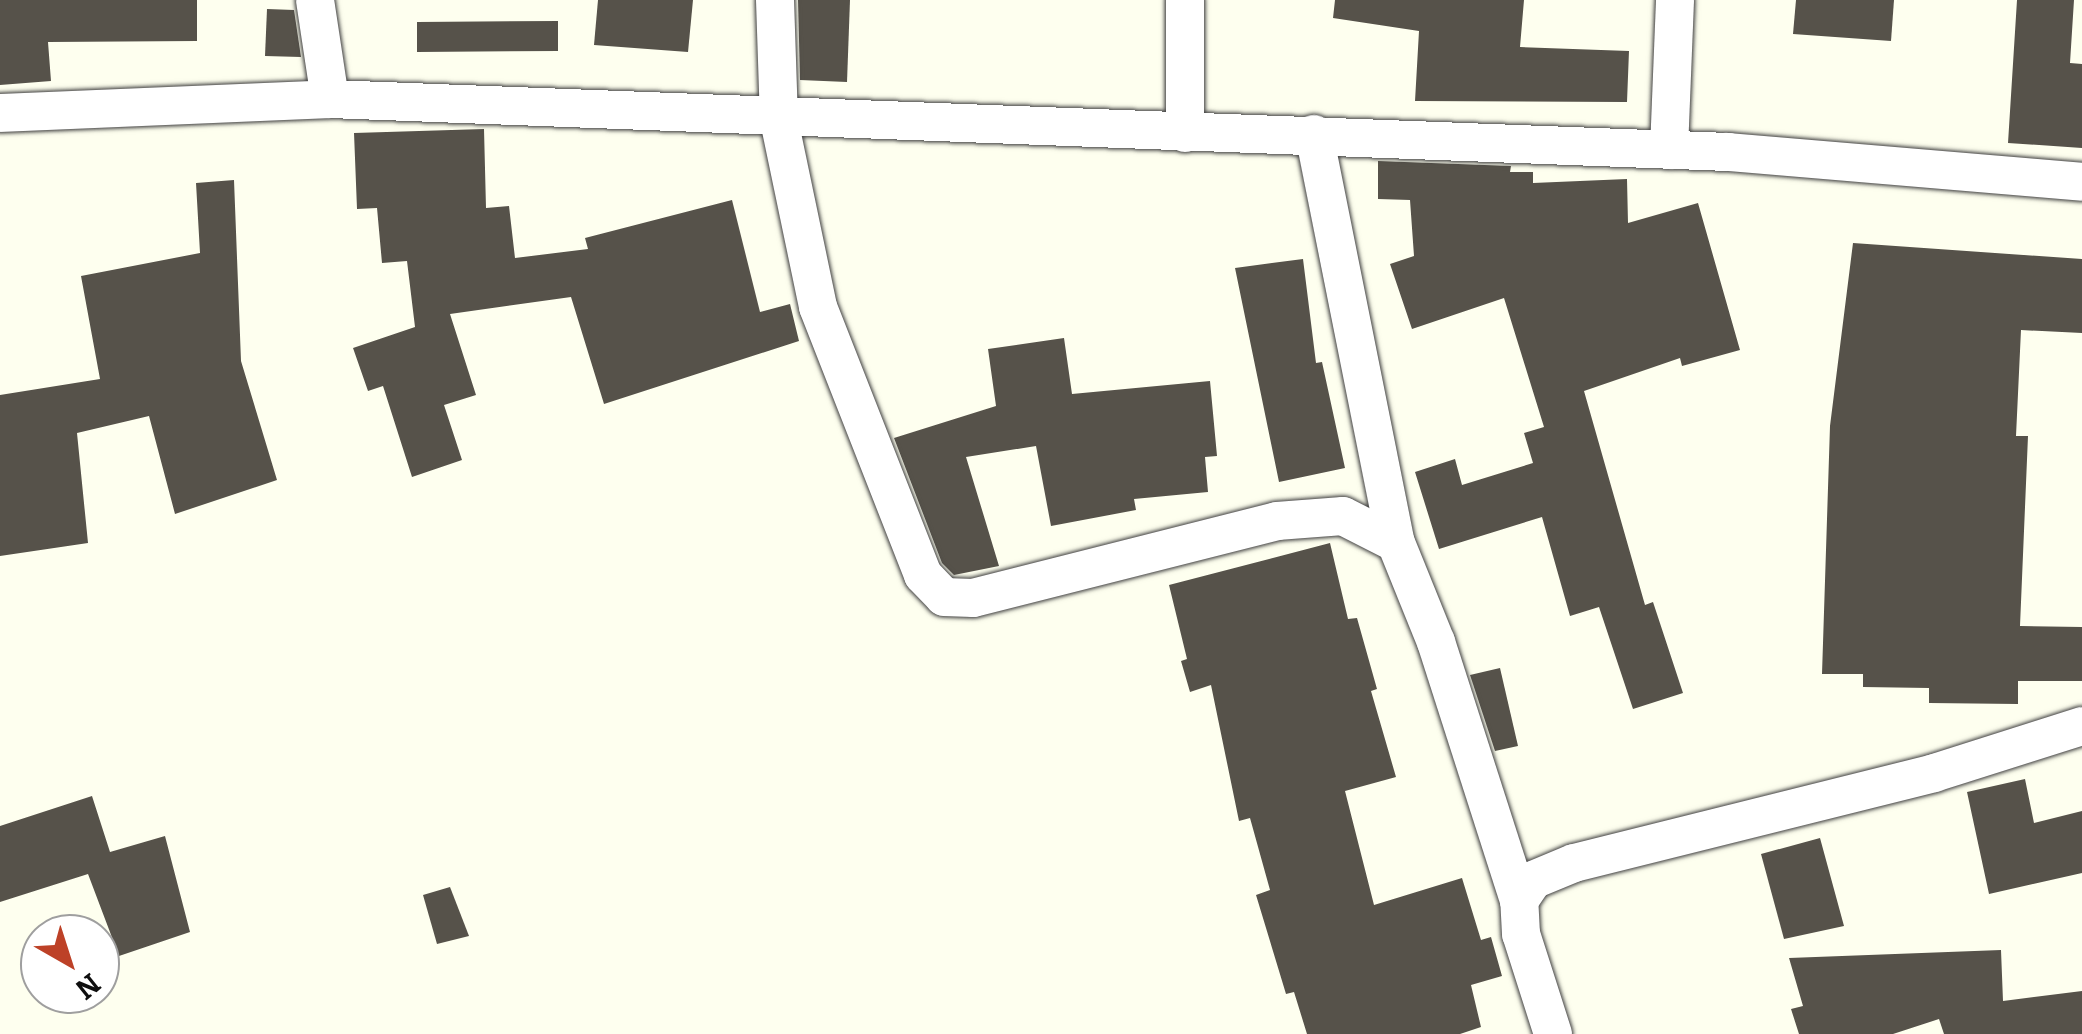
<!DOCTYPE html>
<html>
<head>
<meta charset="utf-8">
<style>
	body { margin:0 }
	#map { position:relative; width:2082px; height:1034px; overflow:hidden; background:#feffef; font-family:Bitter,serif }
	div>[style] { position:absolute }
	[style*='--x'] { left:calc(var(--x)*1px); top:calc(var(--y)*1px); width:calc(var(--w)*1px); rotate:calc(var(--a)*1deg) }
	.building>* { inset:0; background:#56524a }
	.roads { filter:drop-shadow(0 0 2px #414141) drop-shadow(0 0 2px #414141) }
	.minor>* { height:38px; margin:-19px; padding:0 19px; transform-origin:19px; border-radius:19px; background:#fff }
	span { translate:-50% -50%; white-space:nowrap; text-align:center; line-height:1.15; -webkit-text-stroke:10px #fff; paint-order:stroke }
	.north { position:absolute; left:20px; top:914px; width:100px; height:100px; box-sizing:border-box; background:#fff; border:2px solid #9f9f9f; border-radius:50%; rotate:141deg; font-size:28px; font-weight:700; line-height:40px; text-align:center; color:#0e0e0e }
	.north::after { content:''; display:block; margin:auto; width:35px; height:45px; background:#bd4127; clip-path:polygon(50% 0,100% 100%,50% 72%,0 100%) }
</style>
</head>
<body>
<div id="map">
	<div class="building">
		<i style="clip-path:polygon(0 0,197px 0,197px 41px,48px 42px,51px 81px,0 85px)"></i>
		<i style="clip-path:polygon(598px 0,693px 0,688px 52px,594px 45px)"></i>
		<i style="clip-path:polygon(798px 0,850px 0,847px 82px,800px 80px)"></i>
		<i style="clip-path:polygon(1335px 0,1524px 0,1520px 47px,1629px 51px,1627px 102px,1415px 101px,1419px 31px,1333px 18px)"></i>
		<i style="clip-path:polygon(1796px 0,1894px 0,1891px 41px,1793px 34px)"></i>
		<i style="clip-path:polygon(2017px 0,2074px 0,2070px 63px,2082px 64px,2082px 148px,2008px 143px)"></i>
		<i style="clip-path:polygon(267px 9px,294px 10px,301px 57px,265px 56px)"></i>
		<i style="clip-path:polygon(558px 21px,558px 51px,417px 52px,417px 22px)"></i>
		<i style="clip-path:polygon(484px 129px,486px 208px,509px 206px,515px 258px,588px 249px,585px 238px,732px 200px,760px 312px,790px 304px,799px 341px,604px 404px,571px 297px,450px 314px,476px 395px,444px 405px,462px 460px,412px 477px,383px 386px,368px 391px,353px 348px,415px 327px,407px 261px,382px 263px,377px 208px,357px 209px,354px 133px)"></i>
		<i style="clip-path:polygon(1378px 161px,1511px 166px,1510px 172px,1533px 172px,1533px 183px,1627px 179px,1628px 223px,1698px 203px,1740px 350px,1682px 366px,1680px 358px,1584px 391px,1645px 605px,1653px 602px,1683px 693px,1633px 709px,1599px 607px,1570px 616px,1542px 517px,1439px 549px,1415px 472px,1455px 459px,1462px 485px,1533px 463px,1524px 433px,1544px 427px,1504px 298px,1412px 329px,1390px 264px,1414px 256px,1410px 200px,1378px 199px)"></i>
		<i style="clip-path:polygon(234px 180px,241px 361px,277px 480px,175px 514px,149px 416px,77px 433px,88px 543px,0 556px,0 395px,100px 379px,81px 276px,200px 253px,196px 183px)"></i>
		<i style="clip-path:polygon(1853px 243px,2082px 259px,2082px 333px,2021px 330px,2016px 436px,2028px 436px,2020px 626px,2082px 627px,2082px 681px,2018px 681px,2018px 704px,1929px 703px,1929px 688px,1863px 687px,1863px 674px,1822px 674px,1830px 426px)"></i>
		<i style="clip-path:polygon(1303px 259px,1316px 363px,1322px 362px,1345px 468px,1279px 482px,1235px 268px)"></i>
		<i style="clip-path:polygon(1064px 338px,1072px 394px,1210px 381px,1217px 456px,1205px 457px,1208px 492px,1134px 499px,1136px 510px,1051px 526px,1036px 446px,966px 457px,999px 566px,954px 575px,942px 563px,894px 438px,996px 406px,988px 349px)"></i>
		<i style="clip-path:polygon(1330px 543px,1348px 619px,1357px 618px,1377px 689px,1371px 691px,1396px 777px,1345px 791px,1374px 905px,1462px 878px,1481px 940px,1491px 937px,1502px 976px,1471px 985px,1481px 1027px,1460px 1034px,1307px 1034px,1294px 992px,1286px 994px,1256px 895px,1270px 890px,1250px 818px,1239px 821px,1211px 685px,1190px 692px,1181px 661px,1187px 659px,1169px 585px)"></i>
		<i style="clip-path:polygon(1500px 668px,1518px 746px,1495px 751px,1470px 675px)"></i>
		<i style="clip-path:polygon(2025px 779px,2034px 823px,2082px 811px,2082px 873px,1989px 894px,1967px 792px)"></i>
		<i style="clip-path:polygon(92px 796px,110px 852px,165px 836px,190px 932px,119px 956px,88px 874px,0 902px,0 826px)"></i>
		<i style="clip-path:polygon(1820px 838px,1844px 926px,1784px 939px,1761px 854px)"></i>
		<i style="clip-path:polygon(450px 887px,469px 936px,437px 944px,423px 895px)"></i>
		<i style="clip-path:polygon(2001px 950px,2003px 1001px,2082px 991px,2082px 1034px,1944px 1034px,1939px 1019px,1893px 1034px,1799px 1034px,1791px 1009px,1803px 1006px,1789px 958px)"></i>
	</div>
	<div class="roads">
		<div class="minor">
			<i style="--x:315;--y:0;--w:100;--a:81.4"></i>
			<i style="--x:775;--y:0;--w:120;--a:88.1"></i>
			<i style="--x:779;--y:120;--w:191;--a:78.2"></i>
			<i style="--x:818;--y:307;--w:288;--a:68.6"></i>
			<i style="--x:923;--y:575;--w:30;--a:46"></i>
			<i style="--x:944;--y:597;--w:29;--a:2"></i>
			<i style="--x:973;--y:598;--w:314;--a:-14.2"></i>
			<i style="--x:1277;--y:521;--w:66;--a:-4.3"></i>
			<i style="--x:1343;--y:516;--w:59;--a:27"></i>
			<i style="--x:1396;--y:543;--w:107;--a:68"></i>
			<i style="--x:1436;--y:642;--w:272;--a:72.2"></i>
			<i style="--x:0;--y:113;--w:330;--a:-2.4"></i>
			<i style="--x:330;--y:99;--w:1399;--a:2.17"></i>
			<i style="--x:1728;--y:152;--w:355;--a:4.8"></i>
			<i style="--x:1185;--y:133;--w:133;--a:-90"></i>
			<i style="--x:1314;--y:134;--w:417;--a:78.7"></i>
			<i style="--x:1669;--y:150;--w:150;--a:-87.7"></i>
			<i style="--x:1553;--y:1034;--w:105;--a:-107.7"></i>
			<i style="--x:1521;--y:934;--w:33;--a:-93"></i>
			<i style="--x:1519;--y:901;--w:25;--a:-56"></i>
			<i style="--x:1533;--y:880;--w:44;--a:-22.5"></i>
			<i style="--x:1574;--y:863;--w:371;--a:-14"></i>
			<i style="--x:1934;--y:773;--w:155;--a:-17.6"></i>
		</div>
	</div>
	<div class="north">N</div>
</div>
</body>
</html>
